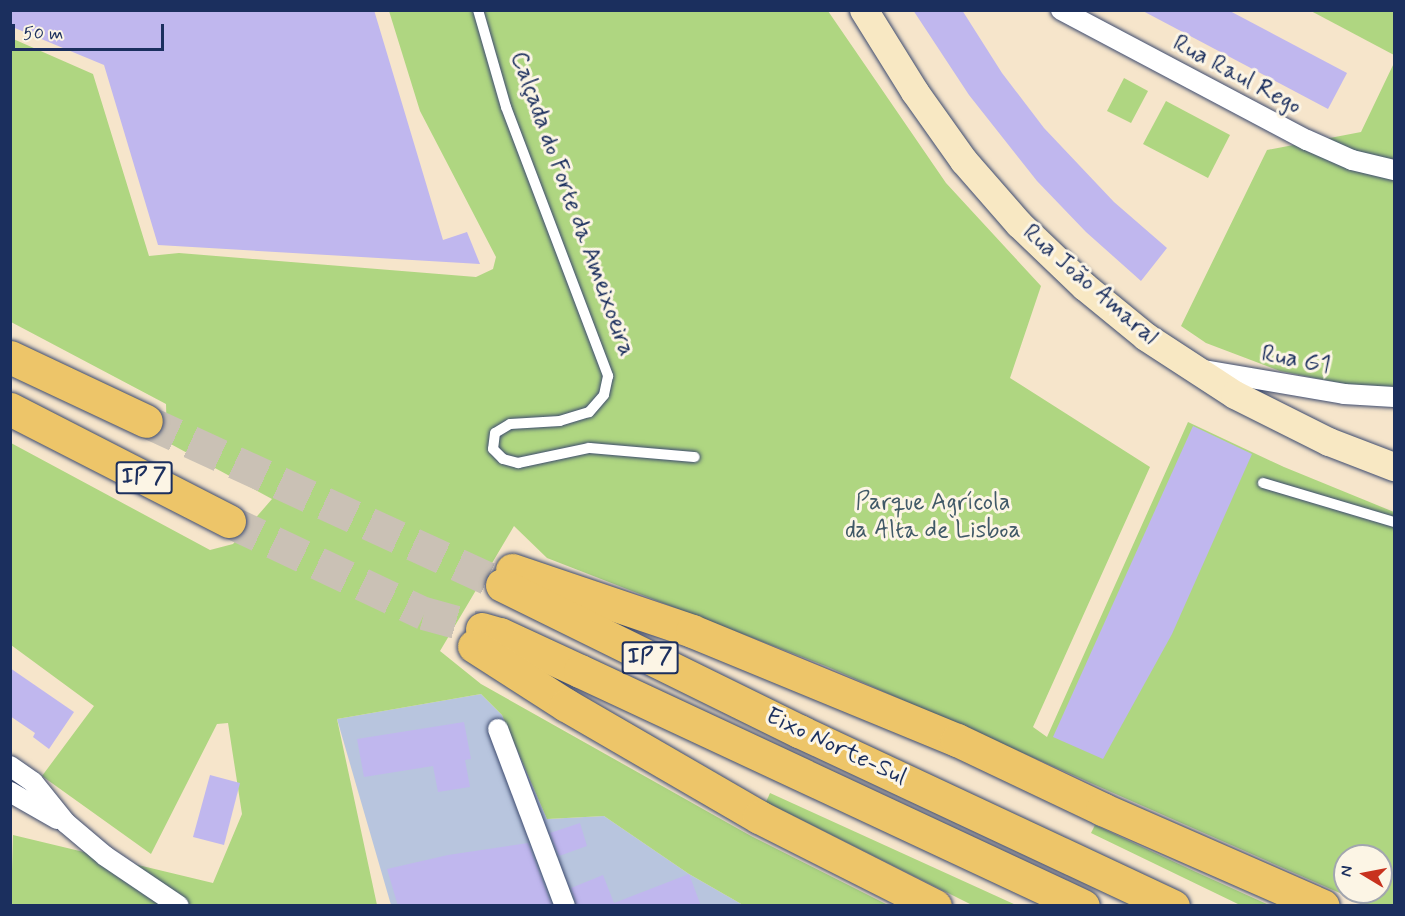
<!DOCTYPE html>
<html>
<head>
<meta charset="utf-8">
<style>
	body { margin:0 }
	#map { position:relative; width:1405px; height:916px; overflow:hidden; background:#f6e5cb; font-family:Mynerve,sans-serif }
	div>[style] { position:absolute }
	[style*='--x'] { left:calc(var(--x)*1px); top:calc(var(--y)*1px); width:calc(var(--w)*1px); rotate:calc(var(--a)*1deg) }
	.industrial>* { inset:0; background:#b8c5de }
	.green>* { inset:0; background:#afd681 }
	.building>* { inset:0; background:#c0b7ee }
	.highway-tunnel>* { height:33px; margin-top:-16.5px; transform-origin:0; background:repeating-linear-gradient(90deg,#cac1b5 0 33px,transparent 0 49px) }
	.roads { filter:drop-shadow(0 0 2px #3c4a6e) drop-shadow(0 0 2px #3c4a6e) }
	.lane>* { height:10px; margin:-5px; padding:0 5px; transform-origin:5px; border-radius:5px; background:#fff }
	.street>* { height:20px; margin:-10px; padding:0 10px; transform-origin:10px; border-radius:10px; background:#fff }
	.secondary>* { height:28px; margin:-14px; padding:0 14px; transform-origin:14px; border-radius:14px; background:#f8e8c3 }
	.highway>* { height:33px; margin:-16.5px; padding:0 16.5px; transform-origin:16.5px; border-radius:16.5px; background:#edc569 }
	span { translate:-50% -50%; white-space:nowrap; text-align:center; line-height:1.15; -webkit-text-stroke:6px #fcf5e5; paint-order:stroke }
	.shield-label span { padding:2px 4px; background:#fcf5e5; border:2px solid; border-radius:4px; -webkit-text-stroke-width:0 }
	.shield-label { font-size:22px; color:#1b2f5e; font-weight:700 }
	.street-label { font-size:24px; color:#1b2f5e }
	.park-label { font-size:24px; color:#405967 }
	.frame { position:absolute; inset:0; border:12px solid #1b2f5e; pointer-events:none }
	.north { position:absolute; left:1333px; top:844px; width:60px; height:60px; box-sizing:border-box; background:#fcf5e5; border:2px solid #a2a6af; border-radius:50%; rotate:280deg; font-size:16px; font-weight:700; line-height:24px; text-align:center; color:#1b2f5e }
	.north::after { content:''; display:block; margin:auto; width:21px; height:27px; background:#c8321e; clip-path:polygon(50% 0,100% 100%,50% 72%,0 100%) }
	.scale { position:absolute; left:12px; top:24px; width:152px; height:27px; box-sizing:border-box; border:3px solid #1b2f5e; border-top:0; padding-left:8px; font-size:18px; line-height:21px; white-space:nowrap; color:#1b2f5e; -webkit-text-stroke:4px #fcf5e5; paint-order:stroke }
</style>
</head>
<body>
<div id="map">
	<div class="industrial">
		<i style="clip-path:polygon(481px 694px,502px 715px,547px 819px,604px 816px,689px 874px,743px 905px,391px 905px,337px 719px)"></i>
	</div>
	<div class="green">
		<i style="clip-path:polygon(evenodd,389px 11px,828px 11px,946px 183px,1041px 286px,1010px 378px,1150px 467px,1033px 727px,1047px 737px,1188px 422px,1284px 467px,1394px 512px,1394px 905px,1367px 905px,828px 667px,547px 558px,514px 526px,440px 651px,481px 684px,751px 836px,888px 905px,743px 905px,689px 874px,604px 816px,547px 819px,502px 715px,481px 694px,337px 719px,377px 905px,11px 905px,13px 835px,213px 883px,242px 814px,228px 723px,217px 724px,151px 854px,42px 776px,94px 706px,11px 645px,11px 443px,210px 550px,233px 544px,272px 499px,167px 442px,166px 404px,11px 322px,11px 38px,93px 74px,149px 256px,179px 253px,476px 277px,493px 269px,496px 257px,420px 111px,389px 11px,1345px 856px,1381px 856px,1381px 892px,1345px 892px,1345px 856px)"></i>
		<i style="clip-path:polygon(1311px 11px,1394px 11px,1394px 55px)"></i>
		<i style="clip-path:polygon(1394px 63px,1394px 394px,1280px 371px,1206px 343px,1181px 326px,1267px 150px,1361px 132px)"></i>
		<i style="clip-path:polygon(1124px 78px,1148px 91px,1131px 123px,1107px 111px)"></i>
		<i style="clip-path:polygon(1166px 101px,1230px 135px,1208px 178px,1143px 144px)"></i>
		<i style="clip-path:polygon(770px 793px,1016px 905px,972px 905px,766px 802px)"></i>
		<i style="clip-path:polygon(1095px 825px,1196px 872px,1269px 905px,1240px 905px,1091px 833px)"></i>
	</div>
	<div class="building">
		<i style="clip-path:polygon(10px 10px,374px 10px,443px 240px,467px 232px,480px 264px,158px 245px,104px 65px,10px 26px)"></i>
		<i style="clip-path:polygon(913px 10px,962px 10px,1002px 73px,1044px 128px,1114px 202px,1167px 248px,1141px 281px,1086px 232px,1037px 181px,969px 95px)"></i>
		<i style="clip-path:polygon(1141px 10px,1228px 10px,1347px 73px,1328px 109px)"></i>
		<i style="clip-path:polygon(1193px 426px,1252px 454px,1172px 634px,1103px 759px,1053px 737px)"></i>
		<i style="clip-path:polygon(10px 668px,74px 712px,49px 749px,33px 737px,35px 733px,10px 716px)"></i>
		<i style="clip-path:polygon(464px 722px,471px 759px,465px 760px,470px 787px,438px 792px,433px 766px,364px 777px,357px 739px)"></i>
		<i style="clip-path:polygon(210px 775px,240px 783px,224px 845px,193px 837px)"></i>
		<i style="clip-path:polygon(580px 823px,587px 846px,559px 856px,550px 833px)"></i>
		<i style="clip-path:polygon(528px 843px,552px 906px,398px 906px,387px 869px,448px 855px)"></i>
		<i style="clip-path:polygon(689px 874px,701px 906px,577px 906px,571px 888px,603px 875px,614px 903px)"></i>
	</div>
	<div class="highway-tunnel">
		<i style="--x:146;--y:421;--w:392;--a:24.7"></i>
		<i style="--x:229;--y:521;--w:216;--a:25.3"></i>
		<i style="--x:424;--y:613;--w:60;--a:15.4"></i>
	</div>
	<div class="roads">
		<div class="lane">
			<i style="--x:478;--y:10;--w:101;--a:73.9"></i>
			<i style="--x:506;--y:107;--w:288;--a:69.2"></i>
			<i style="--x:608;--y:376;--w:19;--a:102"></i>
			<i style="--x:604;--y:395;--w:23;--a:131"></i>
			<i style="--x:589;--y:412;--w:30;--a:163"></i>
			<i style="--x:560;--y:421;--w:50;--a:176.6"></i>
			<i style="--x:510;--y:424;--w:17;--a:149"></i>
			<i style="--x:495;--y:433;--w:16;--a:97"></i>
			<i style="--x:493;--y:449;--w:14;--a:45"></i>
			<i style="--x:503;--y:459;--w:16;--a:15"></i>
			<i style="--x:518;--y:463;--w:73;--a:-11.9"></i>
			<i style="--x:589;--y:448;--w:106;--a:4.9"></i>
			<i style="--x:1263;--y:483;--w:137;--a:16.6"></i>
		</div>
		<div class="street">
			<i style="--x:1061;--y:10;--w:278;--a:27.9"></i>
			<i style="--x:1307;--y:140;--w:49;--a:24"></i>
			<i style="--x:1352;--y:160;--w:43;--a:13.4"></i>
			<i style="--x:1204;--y:370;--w:142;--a:9.7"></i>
			<i style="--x:1344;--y:394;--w:50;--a:3.4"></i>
			<i style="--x:498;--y:729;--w:189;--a:69.3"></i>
			<i style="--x:10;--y:766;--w:28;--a:35"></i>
			<i style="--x:33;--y:782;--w:53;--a:51.2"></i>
			<i style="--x:66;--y:823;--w:51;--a:40.2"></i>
			<i style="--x:105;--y:856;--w:89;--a:34"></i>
			<i style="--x:10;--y:792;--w:54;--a:29.9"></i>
		</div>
		<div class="secondary">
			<i style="--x:864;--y:10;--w:97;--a:58.1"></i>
			<i style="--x:915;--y:92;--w:85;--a:54.6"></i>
			<i style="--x:964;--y:161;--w:84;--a:48.9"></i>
			<i style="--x:1019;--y:224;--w:91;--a:43.7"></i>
			<i style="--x:1085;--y:287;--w:79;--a:39.3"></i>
			<i style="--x:1146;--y:337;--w:106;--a:33.1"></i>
			<i style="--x:1235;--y:395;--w:105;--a:26.6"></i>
			<i style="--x:1329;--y:442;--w:70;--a:21"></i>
		</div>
		<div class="highway">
			<i style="--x:10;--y:357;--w:150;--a:25.2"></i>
			<i style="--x:10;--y:409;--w:246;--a:27.1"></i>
			<i style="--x:512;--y:570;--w:190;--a:18.7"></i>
			<i style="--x:692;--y:631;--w:287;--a:22.4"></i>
			<i style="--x:957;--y:740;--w:161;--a:25.4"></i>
			<i style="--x:1102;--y:809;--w:241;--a:23.7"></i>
			<i style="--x:502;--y:585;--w:331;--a:26.2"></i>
			<i style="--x:799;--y:731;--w:413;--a:25.1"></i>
			<i style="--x:482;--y:629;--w:19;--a:16"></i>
			<i style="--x:500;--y:634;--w:88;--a:24.8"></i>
			<i style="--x:580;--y:671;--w:555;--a:25.04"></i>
			<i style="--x:474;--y:646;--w:109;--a:32.7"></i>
			<i style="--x:566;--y:705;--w:223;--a:30.1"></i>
			<i style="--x:759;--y:817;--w:197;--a:26.8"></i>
		</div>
	</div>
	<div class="shield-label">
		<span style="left:144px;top:478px">IP 7</span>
		<span style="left:650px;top:658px">IP 7</span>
	</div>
	<div class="street-label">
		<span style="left:1237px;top:75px;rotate:28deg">Rua Raul Rego</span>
		<span style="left:572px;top:204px;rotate:70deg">Calçada do Forte da Ameixoeira</span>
		<span style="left:1090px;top:285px;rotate:41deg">Rua João Amaral</span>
		<span style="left:1296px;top:360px;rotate:10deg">Rua G1</span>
		<span style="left:836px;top:747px;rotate:25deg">Eixo Norte-Sul</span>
	</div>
	<div class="park-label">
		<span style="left:933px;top:517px">Parque Agrícola<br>da Alta de Lisboa</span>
	</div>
	<div class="frame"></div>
	<div class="north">N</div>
	<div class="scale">50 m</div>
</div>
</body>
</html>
